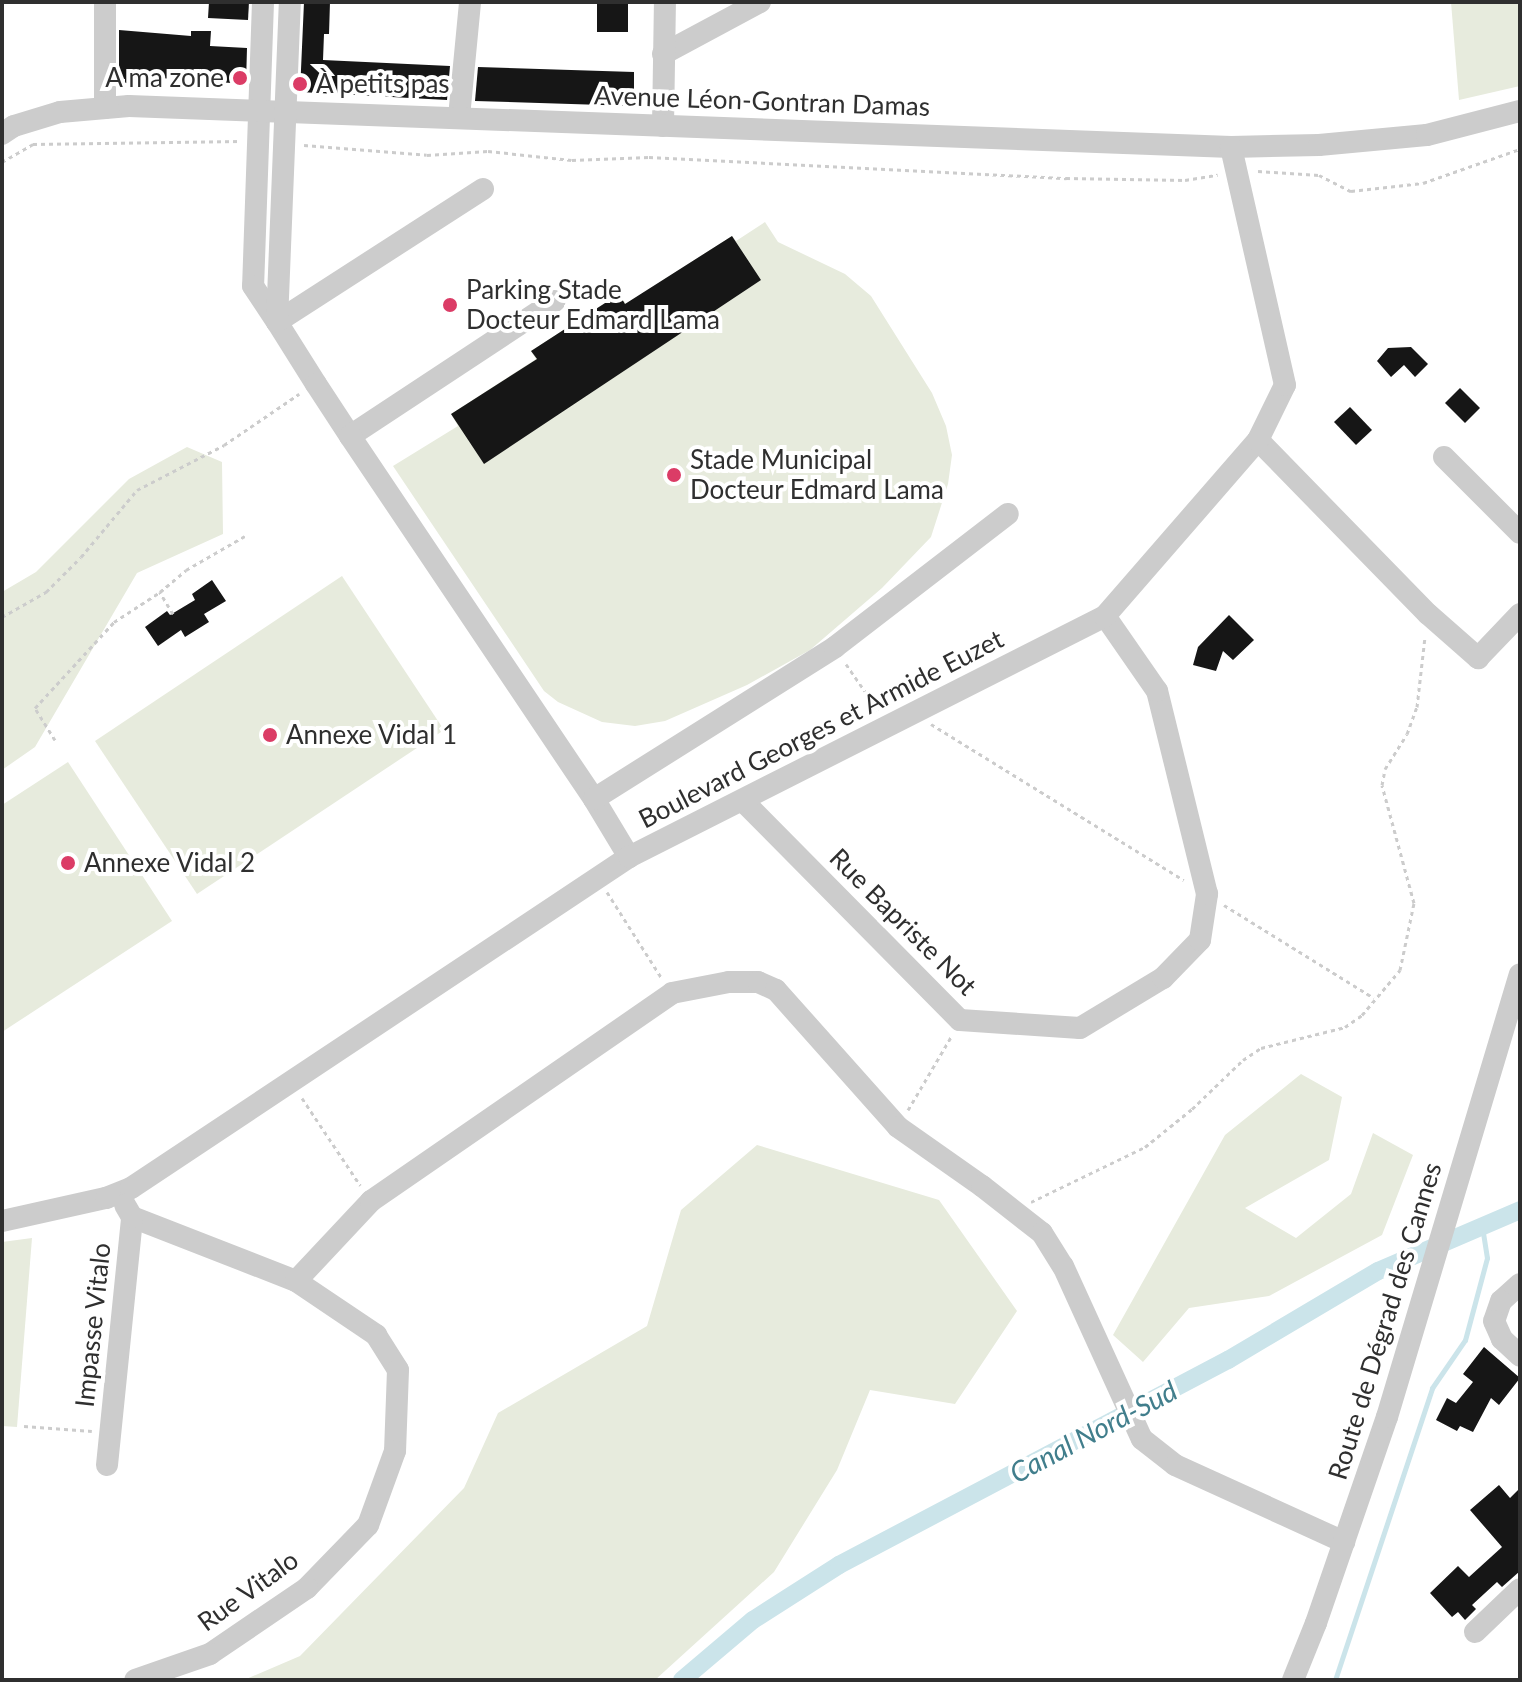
<!DOCTYPE html>
<html>
<head>
<meta charset="utf-8">
<style>
	body { margin:0 }
	#map { position:relative; width:1522px; height:1682px; overflow:hidden; background:#fff; font-family:Lato,sans-serif }
	div>[style] { position:absolute }
	[style*='--x'] { left:calc(var(--x)*1px); top:calc(var(--y)*1px); width:calc(var(--w)*1px); rotate:calc(var(--a)*1deg) }
	.green>* { inset:0; background:#e7ebdd }
	.stream>* { height:5px; margin:-2.5px; padding:0 2.5px; transform-origin:2.5px; border-radius:2.5px; background:#cbe4ea }
	.canal>* { height:18px; margin:-9px; padding:0 9px; transform-origin:9px; border-radius:9px; background:#cbe4ea }
	.building>* { inset:0; background:#161616 }
	.path>* { height:3px; margin-top:-1.5px; transform-origin:0; background:repeating-linear-gradient(90deg,#ccc 0 4px,transparent 0 8px) }
	.minor>* { height:22px; margin:-11px; padding:0 11px; transform-origin:11px; border-radius:11px; background:#ccc }
	.dots>* { width:22px; height:22px; translate:-50% -50%; box-sizing:border-box; border:4px solid #fff; border-radius:50% }
	span { translate:-50% -50%; white-space:nowrap; text-align:center; line-height:1.15; -webkit-text-stroke:8px #fff; paint-order:stroke }
	.poi-label { font-size:26px; color:#2f2f2f }
	.right { translate:-100% -50%; text-align:right }
	.left { translate:0 -50%; text-align:left }
	.street-label { font-size:26px; color:#2f2f2f }
	.water-label { font-size:28px; color:#417e8c; font-style:italic }
	.frame { position:absolute; inset:0; border:4px solid #2f2f2f; pointer-events:none }
</style>
</head>
<body>
<div id="map">
	<div class="green">
		<i style="clip-path:polygon(1451px 2px,1520px 2px,1520px 86px,1459px 100px)"></i>
		<i style="clip-path:polygon(765px 222px,778px 242px,845px 274px,871px 296px,932px 393px,946px 426px,952px 455px,948px 484px,931px 537px,882px 588px,810px 650px,747px 685px,665px 721px,635px 726px,602px 722px,558px 702px,544px 691px,393px 466px,458px 426px,451px 414px,536px 359px,531px 351px,619px 294px,626px 304px,732px 236px,736px 241px)"></i>
		<i style="clip-path:polygon(187px 447px,222px 462px,223px 534px,137px 573px,35px 747px,2px 770px,2px 592px,36px 572px,129px 479px)"></i>
		<i style="clip-path:polygon(342px 576px,444px 730px,197px 894px,95px 741px)"></i>
		<i style="clip-path:polygon(68px 762px,172px 921px,2px 1032px,2px 805px)"></i>
		<i style="clip-path:polygon(1301px 1074px,1342px 1097px,1329px 1160px,1245px 1208px,1296px 1238px,1351px 1194px,1373px 1133px,1413px 1155px,1382px 1235px,1269px 1296px,1189px 1308px,1143px 1362px,1113px 1335px,1225px 1135px)"></i>
		<i style="clip-path:polygon(757px 1145px,939px 1200px,1017px 1311px,955px 1404px,870px 1390px,837px 1470px,774px 1572px,655px 1680px,244px 1680px,300px 1656px,464px 1488px,498px 1413px,647px 1326px,681px 1210px)"></i>
		<i style="clip-path:polygon(32px 1238px,17px 1427px,2px 1426px,2px 1242px)"></i>
	</div>
	<div class="stream">
		<i style="--x:1335;--y:1680;--w:308;--a:-71.6"></i>
		<i style="--x:1432;--y:1388;--w:58;--a:-55.5"></i>
		<i style="--x:1465;--y:1340;--w:85;--a:-75"></i>
		<i style="--x:1487;--y:1258;--w:32;--a:-99"></i>
	</div>
	<div class="canal">
		<i style="--x:682;--y:1680;--w:93;--a:-40.2"></i>
		<i style="--x:753;--y:1620;--w:102;--a:-32.6"></i>
		<i style="--x:839;--y:1565;--w:440;--a:-27.8"></i>
		<i style="--x:1228;--y:1360;--w:174;--a:-30.7"></i>
		<i style="--x:1378;--y:1271;--w:155;--a:-23.2"></i>
	</div>
	<div class="building">
		<i style="clip-path:polygon(209px 2px,249px 2px,248px 20px,208px 18px)"></i>
		<i style="clip-path:polygon(304px 2px,330px 2px,329px 34px,324px 34px,323px 60px,450px 66px,447px 100px,300px 92px)"></i>
		<i style="clip-path:polygon(597px 2px,628px 2px,628px 32px,597px 32px)"></i>
		<i style="clip-path:polygon(119px 30px,191px 36px,191px 31px,211px 31px,210px 46px,247px 48px,246px 84px,145px 77px,145px 84px,125px 83px,125px 79px,119px 78px)"></i>
		<i style="clip-path:polygon(478px 67px,634px 72px,634px 106px,475px 101px)"></i>
		<i style="clip-path:polygon(732px 236px,761px 280px,484px 464px,451px 414px,537px 359px,531px 351px,619px 294px,625px 304px)"></i>
		<i style="clip-path:polygon(1411px 347px,1428px 364px,1415px 377px,1404px 365px,1391px 377px,1377px 361px,1388px 348px)"></i>
		<i style="clip-path:polygon(1460px 388px,1480px 408px,1465px 423px,1445px 403px)"></i>
		<i style="clip-path:polygon(1350px 407px,1372px 430px,1356px 445px,1334px 422px)"></i>
		<i style="clip-path:polygon(212px 580px,226px 601px,204px 614px,209px 622px,185px 637px,181px 630px,158px 646px,145px 627px,167px 611px,170px 615px,195px 600px,192px 594px)"></i>
		<i style="clip-path:polygon(1229px 615px,1254px 640px,1233px 660px,1223px 651px,1216px 671px,1193px 665px,1198px 647px)"></i>
		<i style="clip-path:polygon(1484px 1347px,1520px 1378px,1499px 1405px,1491px 1398px,1473px 1432px,1460px 1426px,1457px 1431px,1436px 1420px,1447px 1398px,1456px 1403px,1473px 1382px,1463px 1374px)"></i>
		<i style="clip-path:polygon(1499px 1485px,1510px 1498px,1520px 1488px,1520px 1571px,1502px 1587px,1497px 1582px,1472px 1605px,1476px 1609px,1465px 1620px,1458px 1612px,1452px 1617px,1430px 1593px,1458px 1566px,1469px 1577px,1502px 1547px,1470px 1510px)"></i>
	</div>
	<div class="path">
		<i style="--x:304;--y:145;--w:123;--a:4.6"></i>
		<i style="--x:427;--y:155;--w:61;--a:-3.8"></i>
		<i style="--x:488;--y:151;--w:84;--a:6.1"></i>
		<i style="--x:572;--y:160;--w:77;--a:-2.2"></i>
		<i style="--x:649;--y:157;--w:418;--a:2.9"></i>
		<i style="--x:1066;--y:178;--w:119;--a:1"></i>
		<i style="--x:1185;--y:180;--w:33;--a:-9"></i>
		<i style="--x:2;--y:162;--w:36;--a:-30"></i>
		<i style="--x:33;--y:144;--w:208;--a:-0.8"></i>
		<i style="--x:1258;--y:171;--w:61;--a:3.8"></i>
		<i style="--x:1319;--y:175;--w:36;--a:27"></i>
		<i style="--x:1351;--y:191;--w:72;--a:-6.3"></i>
		<i style="--x:1423;--y:183;--w:103;--a:-19.3"></i>
		<i style="--x:173;--y:614;--w:26;--a:-121"></i>
		<i style="--x:160;--y:592;--w:34;--a:-40"></i>
		<i style="--x:186;--y:570;--w:68;--a:-30"></i>
		<i style="--x:2;--y:617;--w:51;--a:-29.6"></i>
		<i style="--x:46;--y:592;--w:49;--a:-45"></i>
		<i style="--x:81;--y:557;--w:87;--a:-50.1"></i>
		<i style="--x:137;--y:490;--w:98;--a:-27.3"></i>
		<i style="--x:224;--y:445;--w:91;--a:-34.2"></i>
		<i style="--x:846;--y:664;--w:56;--a:55.2"></i>
		<i style="--x:931;--y:724;--w:297;--a:31.7"></i>
		<i style="--x:55;--y:740;--w:38;--a:-122"></i>
		<i style="--x:35;--y:708;--w:117;--a:-47.4"></i>
		<i style="--x:114;--y:622;--w:55;--a:-33.1"></i>
		<i style="--x:607;--y:892;--w:101;--a:57.6"></i>
		<i style="--x:1224;--y:905;--w:176;--a:31.8"></i>
		<i style="--x:302;--y:1098;--w:105;--a:56.3"></i>
		<i style="--x:908;--y:1110;--w:85;--a:-59.5"></i>
		<i style="--x:1031;--y:1202;--w:127;--a:-25.8"></i>
		<i style="--x:1145;--y:1147;--w:60;--a:-39"></i>
		<i style="--x:1192;--y:1109;--w:71;--a:-43.9"></i>
		<i style="--x:1243;--y:1060;--w:22;--a:-34"></i>
		<i style="--x:1261;--y:1048;--w:87;--a:-14"></i>
		<i style="--x:1345;--y:1027;--w:21;--a:-35"></i>
		<i style="--x:1362;--y:1015;--w:59;--a:-49.8"></i>
		<i style="--x:1400;--y:970;--w:68;--a:-78.2"></i>
		<i style="--x:1414;--y:903;--w:122;--a:-105.2"></i>
		<i style="--x:1382;--y:785;--w:16;--a:-79"></i>
		<i style="--x:1385;--y:769;--w:41;--a:-57.8"></i>
		<i style="--x:1407;--y:734;--w:29;--a:-70"></i>
		<i style="--x:1417;--y:707;--w:70;--a:-83.5"></i>
		<i style="--x:24;--y:1426;--w:68;--a:4.2"></i>
	</div>
	<div class="minor">
		<i style="--x:263;--y:2;--w:284;--a:92"></i>
		<i style="--x:253;--y:286;--w:43;--a:56.3"></i>
		<i style="--x:663;--y:54;--w:110;--a:-28.2"></i>
		<i style="--x:105;--y:108;--w:106;--a:-90"></i>
		<i style="--x:459;--y:117;--w:116;--a:-84.5"></i>
		<i style="--x:663;--y:126;--w:124;--a:-89.1"></i>
		<i style="--x:2;--y:134;--w:14;--a:-34"></i>
		<i style="--x:14;--y:126;--w:48;--a:-16.9"></i>
		<i style="--x:60;--y:112;--w:69;--a:-5"></i>
		<i style="--x:129;--y:106;--w:1103;--a:2.13"></i>
		<i style="--x:1231;--y:147;--w:88;--a:-1.3"></i>
		<i style="--x:1319;--y:145;--w:108;--a:-5.3"></i>
		<i style="--x:1427;--y:135;--w:96;--a:-14.5"></i>
		<i style="--x:483;--y:189;--w:245;--a:147.2"></i>
		<i style="--x:277;--y:322;--w:73;--a:57.8"></i>
		<i style="--x:316;--y:384;--w:62;--a:56.8"></i>
		<i style="--x:350;--y:436;--w:245;--a:-33.4"></i>
		<i style="--x:277;--y:322;--w:320;--a:-87.7"></i>
		<i style="--x:350;--y:436;--w:437;--a:56.1"></i>
		<i style="--x:594;--y:799;--w:68;--a:58.9"></i>
		<i style="--x:1258;--y:440;--w:243;--a:45.7"></i>
		<i style="--x:1428;--y:614;--w:67;--a:41.3"></i>
		<i style="--x:1478;--y:658;--w:61;--a:-46.3"></i>
		<i style="--x:1444;--y:457;--w:107;--a:45"></i>
		<i style="--x:594;--y:799;--w:285;--a:-32.2"></i>
		<i style="--x:835;--y:647;--w:218;--a:-37.6"></i>
		<i style="--x:743;--y:801;--w:308;--a:45.3"></i>
		<i style="--x:960;--y:1020;--w:120;--a:3.8"></i>
		<i style="--x:1080;--y:1028;--w:97;--a:-31.1"></i>
		<i style="--x:1163;--y:978;--w:53;--a:-45.8"></i>
		<i style="--x:1200;--y:940;--w:47;--a:-81.3"></i>
		<i style="--x:1207;--y:894;--w:209;--a:-103.8"></i>
		<i style="--x:1157;--y:691;--w:91;--a:-124.7"></i>
		<i style="--x:132;--y:1217;--w:176;--a:21.3"></i>
		<i style="--x:296;--y:1281;--w:97;--a:34"></i>
		<i style="--x:376;--y:1335;--w:41;--a:57.8"></i>
		<i style="--x:398;--y:1370;--w:81;--a:92.1"></i>
		<i style="--x:395;--y:1451;--w:79;--a:110"></i>
		<i style="--x:368;--y:1525;--w:88;--a:134.1"></i>
		<i style="--x:307;--y:1588;--w:117;--a:145.8"></i>
		<i style="--x:210;--y:1654;--w:79;--a:160.9"></i>
		<i style="--x:2;--y:1221;--w:107;--a:-12.5"></i>
		<i style="--x:106;--y:1198;--w:27;--a:-22"></i>
		<i style="--x:131;--y:1188;--w:598;--a:-33.61"></i>
		<i style="--x:629;--y:857;--w:534;--a:-26.85"></i>
		<i style="--x:1105;--y:616;--w:233;--a:-49"></i>
		<i style="--x:1258;--y:440;--w:61;--a:-63.9"></i>
		<i style="--x:1285;--y:385;--w:244;--a:-102.8"></i>
		<i style="--x:296;--y:1281;--w:110;--a:-46.8"></i>
		<i style="--x:371;--y:1201;--w:366;--a:-34.6"></i>
		<i style="--x:672;--y:993;--w:58;--a:-10.9"></i>
		<i style="--x:729;--y:982;--w:29;--a:0"></i>
		<i style="--x:758;--y:982;--w:20;--a:24"></i>
		<i style="--x:776;--y:990;--w:183;--a:48.3"></i>
		<i style="--x:898;--y:1127;--w:103;--a:35.1"></i>
		<i style="--x:982;--y:1186;--w:76;--a:38.1"></i>
		<i style="--x:1042;--y:1233;--w:39;--a:58"></i>
		<i style="--x:1063;--y:1266;--w:190;--a:65.5"></i>
		<i style="--x:1142;--y:1439;--w:42;--a:38.2"></i>
		<i style="--x:1175;--y:1465;--w:186;--a:24.5"></i>
		<i style="--x:1520;--y:1284;--w:25;--a:138"></i>
		<i style="--x:1501;--y:1301;--w:21;--a:109"></i>
		<i style="--x:1494;--y:1321;--w:20;--a:66"></i>
		<i style="--x:1502;--y:1339;--w:25;--a:43"></i>
		<i style="--x:107;--y:1465;--w:249;--a:-84.2"></i>
		<i style="--x:132;--y:1217;--w:14;--a:-120"></i>
		<i style="--x:1475;--y:1632;--w:62;--a:-43.7"></i>
		<i style="--x:1293;--y:1680;--w:61;--a:-68"></i>
		<i style="--x:1316;--y:1623;--w:218;--a:-71"></i>
		<i style="--x:1387;--y:1417;--w:462;--a:-73.3"></i>
	</div>
	<div class="dots">
		<i style="left:240px;top:78px;background:#db3c66"></i>
		<i style="left:300px;top:84px;background:#db3c66"></i>
		<i style="left:450px;top:305px;background:#db3c66"></i>
		<i style="left:674px;top:475px;background:#db3c66"></i>
		<i style="left:270px;top:735px;background:#db3c66"></i>
		<i style="left:68px;top:863px;background:#db3c66"></i>
	</div>
	<div class="poi-label">
		<span class="right" style="left:224px;top:78px">A ma zone</span>
		<span class="left" style="left:316px;top:84px">À petits pas</span>
		<span class="left" style="left:466px;top:305px">Parking Stade<br>Docteur Edmard Lama</span>
		<span class="left" style="left:690px;top:475px">Stade Municipal<br>Docteur Edmard Lama</span>
		<span class="left" style="left:286px;top:735px">Annexe Vidal 1</span>
		<span class="left" style="left:84px;top:863px">Annexe Vidal 2</span>
	</div>
	<div class="street-label">
		<span style="left:762px;top:101px;rotate:2deg">Avenue Léon-Gontran Damas</span>
		<span style="left:821px;top:729px;rotate:-27deg">Boulevard Georges et Armide Euzet</span>
		<span style="left:903px;top:922px;rotate:45deg">Rue Bapriste Not</span>
		<span style="left:1385px;top:1321px;rotate:-73deg">Route de Dégrad des Cannes</span>
		<span style="left:93px;top:1325px;rotate:-84deg">Impasse Vitalo</span>
		<span style="left:248px;top:1591px;rotate:-36deg">Rue Vitalo</span>
	</div>
	<div class="water-label">
		<span style="left:1093px;top:1431px;rotate:-28deg">Canal Nord-Sud</span>
	</div>
	<div class="frame"></div>
</div>
</body>
</html>
